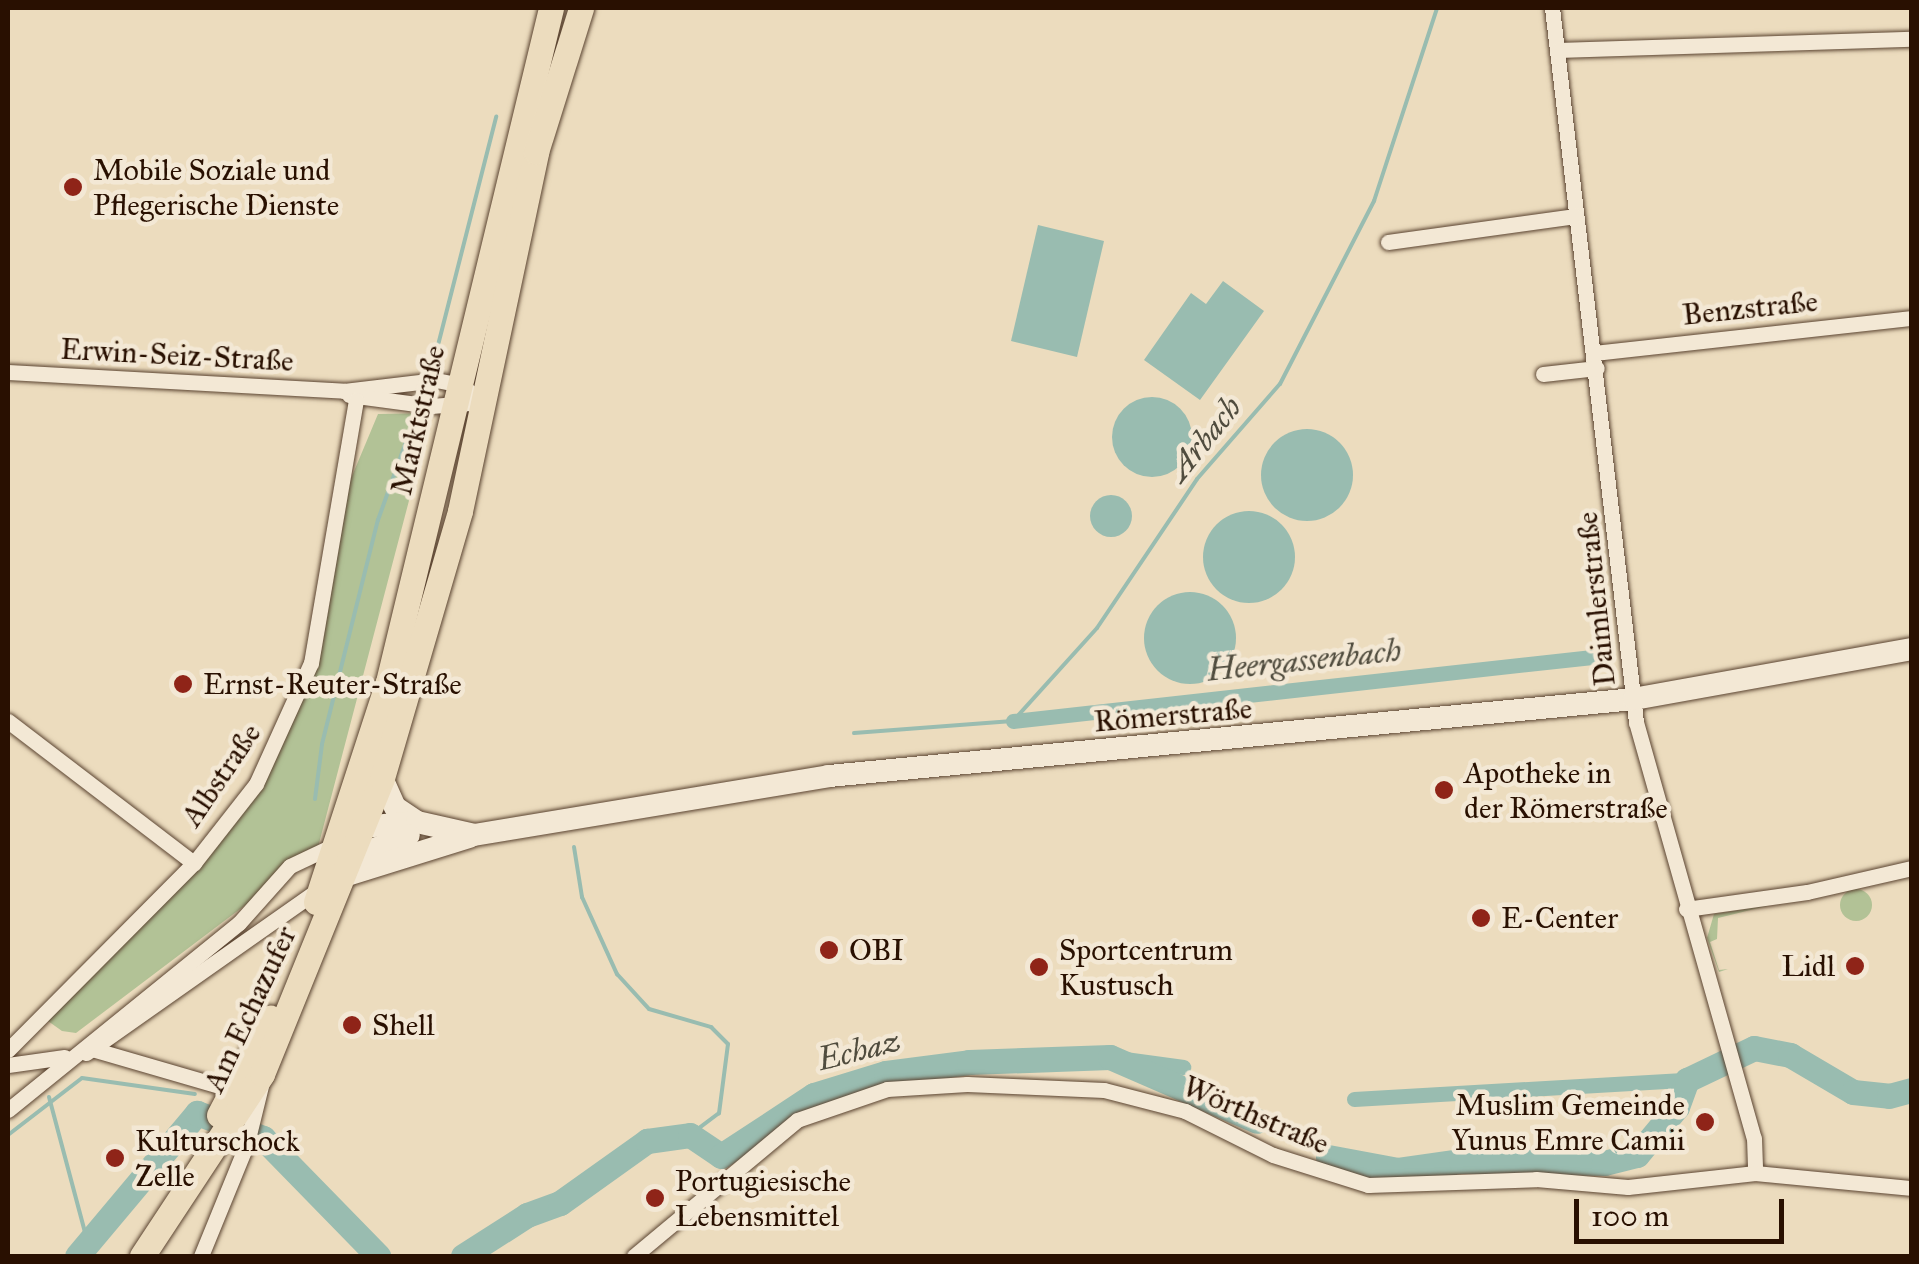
<!DOCTYPE html>
<html>
<head>
<meta charset="utf-8">
<style>
	body { margin:0 }
	#map { position:relative; width:1919px; height:1264px; overflow:hidden; background:#ecdcbe; font-family:"IM FELL Great Primer",serif }
	div>[style] { position:absolute }
	[style*='--x'] { left:calc(var(--x)*1px); top:calc(var(--y)*1px); width:calc(var(--w)*1px); rotate:calc(var(--a)*1deg) }
	.green>* { inset:0; background:#b2c296 }
	.round { border-radius:50% }
	.water>* { inset:0; background:#99bcb0 }
	.stream>* { height:4px; margin:-2px; padding:0 2px; transform-origin:2px; border-radius:2px; background:#99bcb0 }
	.canal>* { height:15px; margin:-7.5px; padding:0 7.5px; transform-origin:7.5px; border-radius:7.5px; background:#99bcb0 }
	.river>* { height:25px; margin:-12.5px; padding:0 12.5px; transform-origin:12.5px; border-radius:12.5px; background:#99bcb0 }
	.roads { filter:drop-shadow(0 0 2px #5a4330) drop-shadow(0 0 2px #5a4330) }
	.minor>* { height:15px; margin:-7.5px; padding:0 7.5px; transform-origin:7.5px; border-radius:7.5px; background:#f3e8d5 }
	.secondary>* { height:22px; margin:-11px; padding:0 11px; transform-origin:11px; border-radius:11px; background:#f3e8d5 }
	.primary>* { height:25px; margin:-12.5px; padding:0 12.5px; transform-origin:12.5px; border-radius:12.5px; background:#ecdcbe }
	.dots>* { width:28px; height:28px; translate:-50% -50%; box-sizing:border-box; border:5px solid #f3e8d5; border-radius:50% }
	span { translate:-50% -50%; white-space:nowrap; text-align:center; line-height:1.15; -webkit-text-stroke:9px #f3e8d5; paint-order:stroke }
	.poi-label { font-size:30px; color:#291001 }
	.left { translate:0 -50%; text-align:left }
	.right { translate:-100% -50%; text-align:right }
	.street-label { font-size:30px; color:#291001 }
	.water-label { font-size:32px; color:#504c3e; font-style:italic }
	.frame { position:absolute; inset:0; border:10px solid #291001; pointer-events:none }
	.scale { position:absolute; left:1574px; top:1199px; width:210px; height:45px; box-sizing:border-box; border:5px solid #291001; border-top:0; padding-left:12px; font-size:30px; line-height:35px; white-space:nowrap; color:#291001; -webkit-text-stroke:8px #f3e8d5; paint-order:stroke }
</style>
</head>
<body>
<div id="map">
	<div class="green">
		<i style="clip-path:polygon(432px 413px,317px 851px,76px 1033px,62px 1031px,48px 1021px,51px 1007px,263px 785px,299px 709px,321px 624px,337px 512px,378px 414px)"></i>
		<i class="round" style="left:1840px;top:889px;width:32px;height:32px"></i>
		<i style="clip-path:polygon(1771px 905px,1718px 918px,1717px 939px,1710px 942px,1719px 970px,1728px 969px,1719px 972px,1707px 938px,1714px 914px)"></i>
	</div>
	<div class="water">
		<i style="clip-path:polygon(1038px 225px,1104px 241px,1077px 357px,1011px 341px)"></i>
		<i style="clip-path:polygon(1223px 281px,1264px 311px,1200px 400px,1144px 360px,1191px 293px,1206px 304px)"></i>
		<i class="round" style="left:1112px;top:397px;width:80px;height:80px"></i>
		<i class="round" style="left:1261px;top:429px;width:92px;height:92px"></i>
		<i class="round" style="left:1090px;top:495px;width:42px;height:42px"></i>
		<i class="round" style="left:1203px;top:511px;width:92px;height:92px"></i>
		<i class="round" style="left:1144px;top:592px;width:92px;height:92px"></i>
	</div>
	<div class="stream">
		<i style="--x:436;--y:353;--w:244;--a:-75.7"></i>
		<i style="--x:854;--y:733;--w:159;--a:-4.3"></i>
		<i style="--x:1013;--y:721;--w:125;--a:-47.9"></i>
		<i style="--x:1097;--y:628;--w:179;--a:-56.1"></i>
		<i style="--x:1197;--y:479;--w:126;--a:-48.9"></i>
		<i style="--x:1280;--y:384;--w:206;--a:-62.8"></i>
		<i style="--x:1374;--y:201;--w:203;--a:-71.9"></i>
		<i style="--x:315;--y:799;--w:55;--a:-82.7"></i>
		<i style="--x:322;--y:744;--w:231;--a:-76"></i>
		<i style="--x:378;--y:520;--w:86;--a:-70.3"></i>
		<i style="--x:574;--y:847;--w:51;--a:80.9"></i>
		<i style="--x:582;--y:897;--w:85;--a:65.6"></i>
		<i style="--x:617;--y:974;--w:47;--a:47.6"></i>
		<i style="--x:649;--y:1009;--w:65;--a:16.2"></i>
		<i style="--x:711;--y:1027;--w:24;--a:45"></i>
		<i style="--x:728;--y:1044;--w:70;--a:97.4"></i>
		<i style="--x:719;--y:1113;--w:36;--a:143"></i>
		<i style="--x:49;--y:1097;--w:152;--a:75.1"></i>
		<i style="--x:8;--y:1135;--w:93;--a:-37.6"></i>
		<i style="--x:82;--y:1078;--w:114;--a:8.1"></i>
	</div>
	<div class="canal">
		<i style="--x:1013;--y:721;--w:592;--a:-6.31"></i>
		<i style="--x:1110;--y:1057;--w:74;--a:7.8"></i>
		<i style="--x:1354;--y:1099;--w:334;--a:-3.3"></i>
	</div>
	<div class="river">
		<i style="--x:1328;--y:1157;--w:71;--a:10.5"></i>
		<i style="--x:1398;--y:1170;--w:64;--a:-8.1"></i>
		<i style="--x:1461;--y:1161;--w:143;--a:0.8"></i>
		<i style="--x:1604;--y:1163;--w:34;--a:-14"></i>
		<i style="--x:1637;--y:1155;--w:62;--a:-50.2"></i>
		<i style="--x:1677;--y:1107;--w:29;--a:-70"></i>
		<i style="--x:1687;--y:1080;--w:74;--a:-25.5"></i>
		<i style="--x:1754;--y:1048;--w:37;--a:11"></i>
		<i style="--x:1790;--y:1055;--w:73;--a:30.4"></i>
		<i style="--x:1853;--y:1092;--w:36;--a:6"></i>
		<i style="--x:1889;--y:1096;--w:24;--a:-15"></i>
		<i style="--x:77;--y:1256;--w:187;--a:-50"></i>
		<i style="--x:197;--y:1113;--w:71;--a:20.7"></i>
		<i style="--x:263;--y:1138;--w:165;--a:45.7"></i>
		<i style="--x:463;--y:1256;--w:76;--a:-32.6"></i>
		<i style="--x:527;--y:1215;--w:35;--a:-20"></i>
		<i style="--x:560;--y:1203;--w:107;--a:-35.5"></i>
		<i style="--x:647;--y:1141;--w:43;--a:-7.9"></i>
		<i style="--x:690;--y:1135;--w:37;--a:34"></i>
		<i style="--x:721;--y:1156;--w:111;--a:-33.3"></i>
		<i style="--x:814;--y:1095;--w:75;--a:-17"></i>
		<i style="--x:886;--y:1073;--w:84;--a:-7.5"></i>
		<i style="--x:969;--y:1062;--w:141;--a:-2"></i>
		<i style="--x:1110;--y:1057;--w:160;--a:23.5"></i>
	</div>
	<div class="roads">
		<div class="minor">
			<i style="--x:1552;--y:8;--w:719;--a:83.29"></i>
			<i style="--x:1636;--y:722;--w:432;--a:74.2"></i>
			<i style="--x:1754;--y:1138;--w:35;--a:88"></i>
			<i style="--x:1557;--y:50;--w:355;--a:-1.8"></i>
			<i style="--x:1388;--y:242;--w:189;--a:-7.9"></i>
			<i style="--x:1594;--y:353;--w:320;--a:-6.3"></i>
			<i style="--x:8;--y:372;--w:337;--a:3.2"></i>
			<i style="--x:344;--y:391;--w:93;--a:-6.8"></i>
			<i style="--x:436;--y:380;--w:25;--a:11"></i>
			<i style="--x:461;--y:385;--w:28;--a:38"></i>
			<i style="--x:1543;--y:374;--w:54;--a:-6.3"></i>
			<i style="--x:349;--y:395;--w:83;--a:7.6"></i>
			<i style="--x:431;--y:406;--w:52;--a:-4.4"></i>
			<i style="--x:8;--y:721;--w:234;--a:37.4"></i>
			<i style="--x:1686;--y:909;--w:122;--a:-8"></i>
			<i style="--x:1807;--y:892;--w:108;--a:-12.9"></i>
			<i style="--x:92;--y:1049;--w:147;--a:16.2"></i>
			<i style="--x:8;--y:1050;--w:264;--a:-45.2"></i>
			<i style="--x:194;--y:863;--w:100;--a:-51.9"></i>
			<i style="--x:256;--y:784;--w:133;--a:-65.6"></i>
			<i style="--x:311;--y:663;--w:267;--a:-80.3"></i>
			<i style="--x:86;--y:1053;--w:287;--a:-35.1"></i>
			<i style="--x:8;--y:1065;--w:57;--a:-8.1"></i>
			<i style="--x:8;--y:1110;--w:297;--a:-39"></i>
			<i style="--x:239;--y:923;--w:76;--a:-48.2"></i>
			<i style="--x:290;--y:866;--w:49;--a:-25.5"></i>
			<i style="--x:201;--y:1256;--w:122;--a:-67.8"></i>
			<i style="--x:247;--y:1143;--w:63;--a:-76.2"></i>
			<i style="--x:634;--y:1256;--w:212;--a:-39.8"></i>
			<i style="--x:797;--y:1120;--w:95;--a:-19"></i>
			<i style="--x:887;--y:1089;--w:80;--a:-3.6"></i>
			<i style="--x:967;--y:1084;--w:137;--a:2.5"></i>
			<i style="--x:1104;--y:1090;--w:84;--a:14.5"></i>
			<i style="--x:1185;--y:1111;--w:98;--a:26.6"></i>
			<i style="--x:1273;--y:1155;--w:100;--a:17.5"></i>
			<i style="--x:1368;--y:1185;--w:168;--a:-2"></i>
			<i style="--x:1536;--y:1179;--w:92;--a:5"></i>
			<i style="--x:1628;--y:1187;--w:128;--a:-6.3"></i>
			<i style="--x:1755;--y:1173;--w:158;--a:5.5"></i>
		</div>
		<div class="secondary">
			<i style="--x:382;--y:778;--w:32;--a:66"></i>
			<i style="--x:395;--y:807;--w:27;--a:34"></i>
			<i style="--x:363;--y:827;--w:54;--a:-5.3"></i>
			<i style="--x:417;--y:822;--w:58;--a:12.8"></i>
			<i style="--x:474;--y:835;--w:360;--a:-9.4"></i>
			<i style="--x:829;--y:776;--w:809;--a:-5.46"></i>
			<i style="--x:1634;--y:699;--w:282;--a:-10.2"></i>
			<i style="--x:342;--y:862;--w:72;--a:-21.9"></i>
			<i style="--x:344;--y:876;--w:131;--a:-17.3"></i>
		</div>
		<div class="primary">
			<i style="--x:316;--y:902;--w:231;--a:-71.9"></i>
			<i style="--x:388;--y:682;--w:693;--a:-76.4"></i>
			<i style="--x:219;--y:1115;--w:110;--a:-62.3"></i>
			<i style="--x:142;--y:1256;--w:218;--a:-56.6"></i>
			<i style="--x:262;--y:1074;--w:319;--a:-67.9"></i>
			<i style="--x:382;--y:778;--w:278;--a:-73.7"></i>
			<i style="--x:460;--y:511;--w:367;--a:-78"></i>
			<i style="--x:536;--y:152;--w:151;--a:-72.6"></i>
		</div>
	</div>
	<div class="dots">
		<i style="left:73px;top:187px;background:#8f2418"></i>
		<i style="left:183px;top:684px;background:#8f2418"></i>
		<i style="left:1444px;top:790px;background:#8f2418"></i>
		<i style="left:1481px;top:918px;background:#8f2418"></i>
		<i style="left:829px;top:950px;background:#8f2418"></i>
		<i style="left:1855px;top:966px;background:#8f2418"></i>
		<i style="left:1039px;top:967px;background:#8f2418"></i>
		<i style="left:352px;top:1025px;background:#8f2418"></i>
		<i style="left:1705px;top:1122px;background:#8f2418"></i>
		<i style="left:115px;top:1158px;background:#8f2418"></i>
		<i style="left:655px;top:1198px;background:#8f2418"></i>
	</div>
	<div class="poi-label">
		<span class="left" style="left:93px;top:187px">Mobile Soziale und<br>Pflegerische Dienste</span>
		<span class="left" style="left:203px;top:684px">Ernst-Reuter-Straße</span>
		<span class="left" style="left:1464px;top:790px">Apotheke in<br>der Römerstraße</span>
		<span class="left" style="left:1501px;top:918px">E-Center</span>
		<span class="left" style="left:849px;top:950px">OBI</span>
		<span class="left" style="left:1059px;top:967px">Sportcentrum<br>Kustusch</span>
		<span class="right" style="left:1835px;top:966px">Lidl</span>
		<span class="left" style="left:372px;top:1025px">Shell</span>
		<span class="right" style="left:1685px;top:1122px">Muslim Gemeinde<br>Yunus Emre Camii</span>
		<span class="left" style="left:135px;top:1158px">Kulturschock<br>Zelle</span>
		<span class="left" style="left:675px;top:1198px">Portugiesische<br>Lebensmittel</span>
	</div>
	<div class="street-label">
		<span style="left:1750px;top:308px;rotate:-6deg">Benzstraße</span>
		<span style="left:177px;top:355px;rotate:3deg">Erwin-Seiz-Straße</span>
		<span style="left:418px;top:420px;rotate:-77deg">Marktstraße</span>
		<span style="left:1596px;top:599px;rotate:-96deg">Daimlerstraße</span>
		<span style="left:1173px;top:715px;rotate:-5deg">Römerstraße</span>
		<span style="left:221px;top:775px;rotate:-56deg">Albstraße</span>
		<span style="left:250px;top:1009px;rotate:-65deg">Am Echazufer</span>
		<span style="left:1256px;top:1115px;rotate:23deg">Wörthstraße</span>
	</div>
	<div class="water-label">
		<span style="left:1205px;top:439px;rotate:-51deg">Arbach</span>
		<span style="left:1304px;top:661px;rotate:-6deg">Heergassenbach</span>
		<span style="left:859px;top:1051px;rotate:-14deg">Echaz</span>
	</div>
	<div class="frame"></div>
	<div class="scale">100 m</div>
</div>
</body>
</html>
